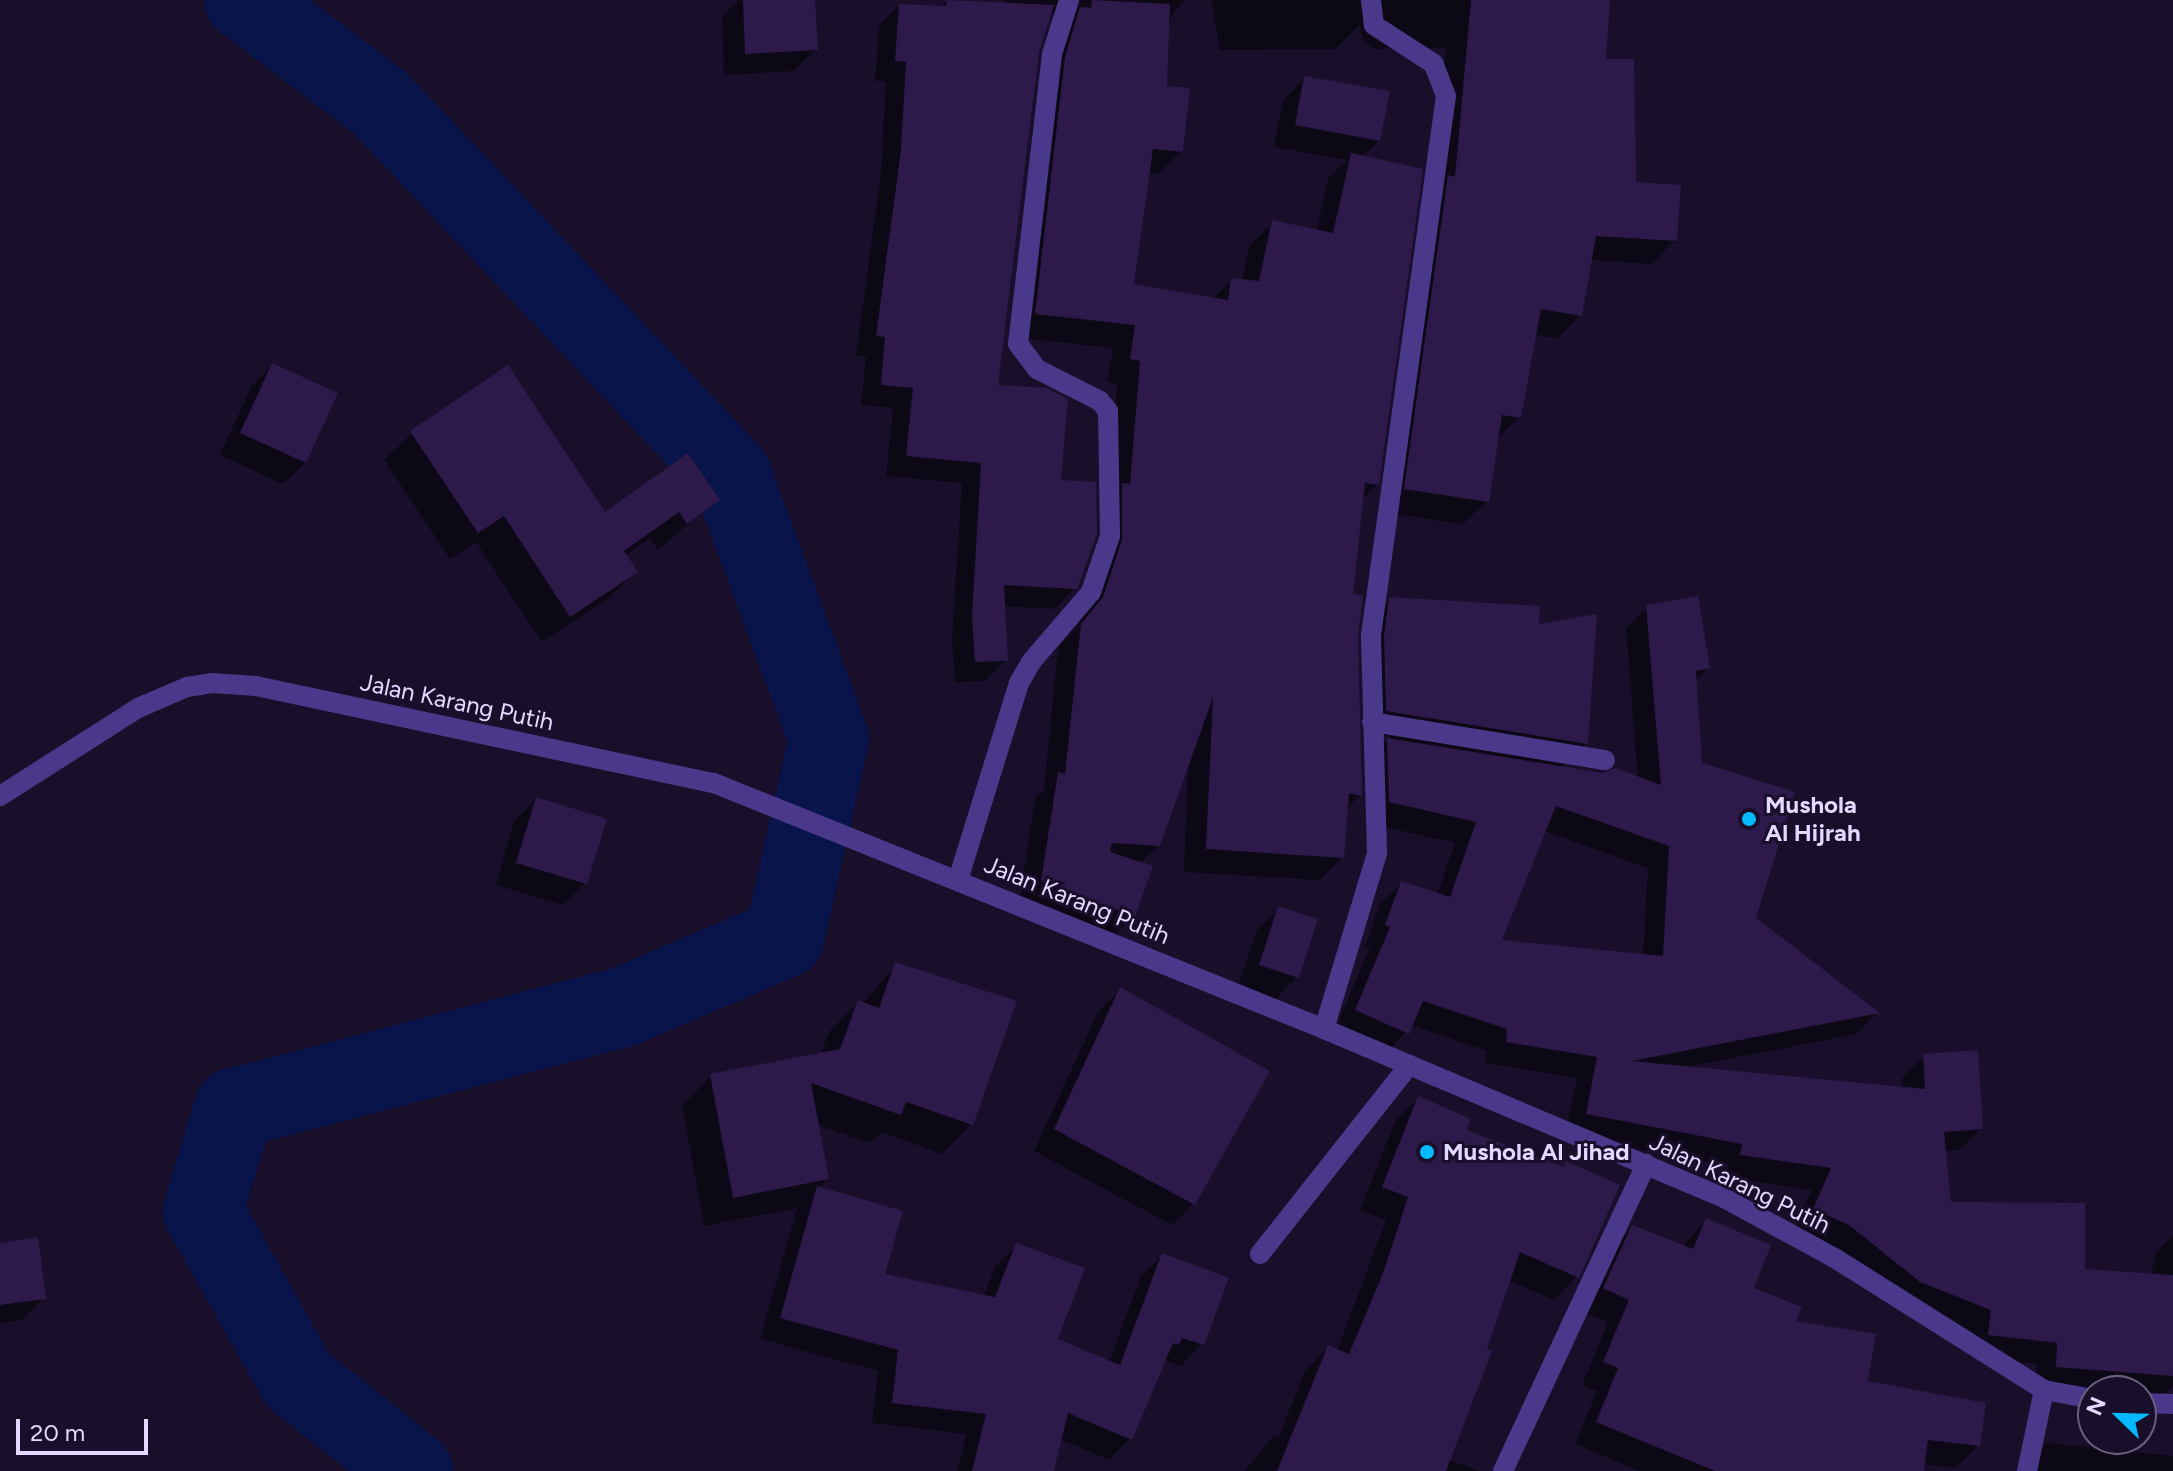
<!DOCTYPE html>
<html>
<head>
<meta charset="utf-8">
<style>
	body { margin:0 }
	#map { position:relative; width:2173px; height:1471px; overflow:hidden; background:#190f2a; font-family:Figtree,sans-serif }
	div>[style] { position:absolute }
	[style*='--x'] { left:calc(var(--x)*1px); top:calc(var(--y)*1px); width:calc(var(--w)*1px); rotate:calc(var(--a)*1deg) }
	.shadow>* { inset:0; background:#0007 }
	.river>* { height:80px; margin:-40px; padding:0 40px; transform-origin:40px; border-radius:40px; background:#08144a }
	.building>* { inset:0; background:#2d1a4b }
	.street>* { height:20px; margin:-10px; padding:0 10px; transform-origin:10px; border-radius:10px; background:#4a398a }
	.dots>* { width:22px; height:22px; translate:-50% -50%; box-sizing:border-box; border:4px solid #190f2a; border-radius:50% }
	span { translate:-50% -50%; white-space:nowrap; text-align:center; line-height:1.15; -webkit-text-stroke:6px #190f2a; paint-order:stroke }
	.street-label { font-size:24px; color:#e3d8ff }
	.poi-label { font-size:24px; color:#e3d8ff; font-weight:700 }
	.left { translate:0 -50%; text-align:left }
	.north { position:absolute; left:2077px; top:1375px; width:80px; height:80px; box-sizing:border-box; background:#190f2a; border:2px solid #6a5f7f; border-radius:50%; rotate:293deg; font-size:22px; font-weight:700; line-height:32px; text-align:center; color:#e3d8ff }
	.north::after { content:''; display:block; margin:auto; width:28px; height:36px; background:#04b9ff; clip-path:polygon(50% 0,100% 100%,50% 72%,0 100%) }
	.scale { position:absolute; left:16px; top:1419px; width:132px; height:36px; box-sizing:border-box; border:4px solid #e3d8ff; border-top:0; padding-left:10px; font-size:24px; line-height:28px; white-space:nowrap; color:#e3d8ff; -webkit-text-stroke:6px #190f2a; paint-order:stroke }
</style>
</head>
<body>
<div id="map">
	<div class="shadow">
		<i style="clip-path:polygon(739px 0,813px 0,816px 49px,794px 71px,724px 75px,722px 17px)"></i>
		<i style="clip-path:polygon(948px 0,1009px 4px,1002px 0,1187px 0,1174px 11px,1166px 33px,1165px 88px,1181px 151px,1158px 174px,1147px 173px,1131px 285px,1212px 299px,1232px 280px,1242px 281px,1250px 245px,1273px 222px,1316px 232px,1328px 179px,1347px 160px,1274px 147px,1283px 100px,1305px 78px,1379px 140px,1361px 158px,1377px 484px,1361px 500px,1351px 596px,1360px 795px,1345px 811px,1342px 857px,1319px 880px,1184px 872px,1188px 764px,1159px 845px,1140px 863px,1134px 916px,1110px 939px,1019px 904px,1035px 798px,1044px 790px,1058px 649px,1080px 622px,1100px 565px,1100px 509px,1108px 501px,1117px 384px,1107px 382px,1113px 348px,1012px 337px,1059px 22px,1050px 11px,1037px 52px,996px 387px,1059px 482px,1075px 588px,1054px 609px,1003px 606px,1006px 660px,985px 681px,955px 682px,952px 638px,962px 483px,886px 476px,893px 408px,861px 405px,866px 357px,856px 356px,881px 172px,886px 82px,875px 81px,879px 26px,899px 6px,940px 8px)"></i>
		<i style="clip-path:polygon(1211px 0,1608px 0,1604px 61px,1634px 183px,1675px 240px,1652px 264px,1590px 260px,1580px 315px,1557px 338px,1535px 335px,1519px 417px,1496px 440px,1487px 501px,1463px 524px,1382px 512px,1433px 193px,1446px 48px,1376px 49px,1363px 41px,1360px 25px,1336px 49px,1220px 50px)"></i>
		<i style="clip-path:polygon(272px 365px,305px 462px,283px 484px,220px 455px,251px 387px)"></i>
		<i style="clip-path:polygon(412px 433px,605px 514px,717px 499px,658px 550px,650px 538px,625px 556px,635px 571px,608px 599px,542px 642px,476px 542px,450px 559px,384px 460px)"></i>
		<i style="clip-path:polygon(evenodd,1390px 599px,1537px 626px,1586px 743px,1561px 768px,1638px 779px,1626px 628px,1647px 607px,1708px 667px,1695px 681px,1700px 765px,1754px 919px,1877px 1013px,1857px 1034px,1685px 1067px,1903px 1089px,1902px 1078px,1924px 1056px,1981px 1128px,1959px 1150px,1944px 1151px,1949px 1204px,2083px 1271px,2151px 1275px,2156px 1253px,2173px 1236px,2173px 1385px,2161px 1398px,2141px 1396px,2141px 1391px,2035px 1388px,2037px 1364px,1968px 1356px,1970px 1331px,1899px 1303px,1793px 1231px,1812px 1190px,1720px 1176px,1722px 1165px,1565px 1135px,1577px 1078px,1485px 1063px,1487px 1051px,1411px 1025px,1386px 1054px,1334px 1032px,1370px 948px,1365px 947px,1380px 904px,1402px 883px,1437px 895px,1455px 843px,1368px 823px,1366px 761px,1391px 737px,1365px 732px,1368px 621px,1390px 599px,1544px 831px,1648px 868px,1643px 956px,1500px 942px,1544px 831px)"></i>
		<i style="clip-path:polygon(536px 799px,585px 883px,563px 905px,496px 885px,514px 821px)"></i>
		<i style="clip-path:polygon(1279px 908px,1297px 977px,1276px 999px,1238px 987px,1257px 930px)"></i>
		<i style="clip-path:polygon(896px 964px,971px 1124px,942px 1154px,881px 1132px,870px 1143px,817px 1125px,827px 1179px,818px 1188px,883px 1276px,984px 1297px,995px 1266px,1017px 1245px,1055px 1340px,1109px 1362px,1141px 1276px,1163px 1255px,1202px 1344px,1181px 1366px,1164px 1360px,1130px 1439px,1109px 1460px,1060px 1439px,1052px 1471px,957px 1471px,966px 1434px,872px 1423px,878px 1371px,760px 1339px,797px 1208px,704px 1226px,682px 1106px,711px 1076px,820px 1055px,829px 1032px,858px 1002px,863px 1004px)"></i>
		<i style="clip-path:polygon(1120px 990px,1193px 1204px,1172px 1225px,1034px 1151px,1098px 1012px)"></i>
		<i style="clip-path:polygon(1418px 1098px,1464px 1131px,1562px 1169px,1567px 1163px,1577px 1276px,1554px 1300px,1509px 1280px,1449px 1460px,1480px 1471px,1245px 1471px,1273px 1436px,1278px 1438px,1305px 1371px,1328px 1348px,1337px 1351px,1386px 1220px,1360px 1210px,1395px 1121px)"></i>
		<i style="clip-path:polygon(1706px 1220px,1751px 1289px,1866px 1383px,1978px 1445px,1955px 1468px,1923px 1464px,1922px 1471px,1639px 1471px,1575px 1444px,1597px 1391px,1582px 1385px,1608px 1322px,1581px 1311px,1610px 1250px,1633px 1227px,1682px 1247px)"></i>
		<i style="clip-path:polygon(0 1245px,44px 1298px,22px 1320px,0 1323px)"></i>
		<i style="clip-path:polygon(2047px 1443px,2173px 1456px,2173px 1471px,2022px 1471px)"></i>
	</div>
	<div class="river">
		<i style="--x:244;--y:0;--w:171;--a:37.1"></i>
		<i style="--x:380;--y:103;--w:511;--a:46.59"></i>
		<i style="--x:731;--y:474;--w:283;--a:69.7"></i>
		<i style="--x:829;--y:739;--w:204;--a:102.7"></i>
		<i style="--x:784;--y:938;--w:175;--a:156.8"></i>
		<i style="--x:623;--y:1007;--w:402;--a:165.4"></i>
		<i style="--x:234;--y:1108;--w:108;--a:106.8"></i>
		<i style="--x:203;--y:1211;--w:194;--a:60.7"></i>
		<i style="--x:298;--y:1380;--w:147;--a:38.4"></i>
	</div>
	<div class="building">
		<i style="clip-path:polygon(743px 0,815px 0,818px 50px,745px 54px)"></i>
		<i style="clip-path:polygon(947px 0,1054px 5px,1039px 52px,998px 385px,1047px 388px,1068px 399px,1061px 480px,1096px 482px,1097px 534px,1077px 589px,1004px 585px,1008px 661px,975px 662px,972px 616px,981px 463px,906px 456px,913px 388px,881px 385px,885px 337px,876px 336px,901px 150px,906px 62px,895px 61px,899px 4px,946px 6px)"></i>
		<i style="clip-path:polygon(1092px 0,1170px 4px,1167px 86px,1190px 88px,1183px 152px,1153px 149px,1134px 284px,1228px 300px,1231px 278px,1259px 281px,1272px 220px,1333px 233px,1351px 153px,1423px 169px,1379px 485px,1365px 483px,1353px 594px,1363px 595px,1358px 635px,1362px 796px,1349px 793px,1344px 858px,1206px 849px,1213px 697px,1160px 846px,1112px 843px,1110px 852px,1153px 866px,1135px 917px,1041px 881px,1058px 772px,1065px 774px,1081px 624px,1103px 597px,1122px 540px,1122px 483px,1130px 484px,1140px 361px,1130px 359px,1135px 325px,1035px 314px,1065px 57px,1080px 7px,1091px 8px)"></i>
		<i style="clip-path:polygon(1471px 0,1610px 0,1606px 59px,1634px 59px,1636px 182px,1681px 185px,1677px 241px,1596px 236px,1582px 316px,1541px 309px,1521px 418px,1502px 415px,1489px 502px,1404px 489px,1448px 175px,1455px 177px)"></i>
		<i style="clip-path:polygon(1304px 76px,1390px 91px,1380px 141px,1295px 125px)"></i>
		<i style="clip-path:polygon(272px 363px,338px 393px,306px 463px,240px 433px)"></i>
		<i style="clip-path:polygon(508px 365px,605px 512px,688px 453px,720px 500px,687px 524px,679px 512px,624px 551px,638px 572px,570px 617px,504px 516px,478px 533px,410px 431px)"></i>
		<i style="clip-path:polygon(evenodd,1698px 596px,1710px 668px,1696px 671px,1702px 763px,1795px 792px,1756px 918px,1880px 1013px,1632px 1061px,1925px 1089px,1923px 1054px,1978px 1050px,1983px 1129px,1944px 1132px,1951px 1202px,2085px 1203px,2085px 1269px,2173px 1275px,2173px 1376px,2056px 1367px,2057px 1343px,1988px 1335px,1991px 1310px,1920px 1282px,1849px 1225px,1813px 1209px,1831px 1168px,1740px 1155px,1742px 1144px,1586px 1114px,1597px 1057px,1506px 1042px,1507px 1029px,1423px 1001px,1409px 1034px,1355px 1010px,1390px 927px,1385px 925px,1401px 881px,1450px 897px,1476px 822px,1389px 802px,1387px 738px,1603px 773px,1615px 768px,1661px 785px,1646px 605px,1698px 596px,1556px 806px,1669px 846px,1663px 956px,1502px 940px,1556px 806px)"></i>
		<i style="clip-path:polygon(1389px 597px,1540px 606px,1539px 624px,1597px 614px,1588px 744px,1386px 711px,1384px 636px)"></i>
		<i style="clip-path:polygon(536px 797px,607px 819px,587px 884px,516px 863px)"></i>
		<i style="clip-path:polygon(1278px 906px,1318px 919px,1299px 978px,1259px 965px)"></i>
		<i style="clip-path:polygon(895px 962px,1017px 1001px,973px 1125px,906px 1102px,901px 1115px,811px 1083px,829px 1179px,733px 1198px,710px 1074px,840px 1049px,858px 1000px,879px 1008px)"></i>
		<i style="clip-path:polygon(1120px 987px,1270px 1071px,1195px 1205px,1054px 1129px)"></i>
		<i style="clip-path:polygon(1418px 1096px,1471px 1119px,1466px 1130px,1564px 1167px,1566px 1161px,1620px 1185px,1579px 1278px,1520px 1252px,1487px 1349px,1492px 1351px,1446px 1471px,1277px 1471px,1328px 1345px,1349px 1354px,1383px 1273px,1408px 1197px,1382px 1187px)"></i>
		<i style="clip-path:polygon(817px 1186px,903px 1211px,885px 1274px,995px 1297px,1016px 1243px,1085px 1268px,1058px 1339px,1120px 1365px,1162px 1253px,1229px 1278px,1204px 1345px,1182px 1338px,1179px 1345px,1173px 1343px,1132px 1440px,1068px 1413px,1054px 1471px,972px 1471px,986px 1414px,892px 1403px,898px 1350px,780px 1318px)"></i>
		<i style="clip-path:polygon(1706px 1218px,1771px 1245px,1754px 1288px,1802px 1307px,1796px 1321px,1876px 1334px,1868px 1381px,1986px 1403px,1980px 1446px,1928px 1440px,1924px 1471px,1715px 1471px,1596px 1422px,1618px 1368px,1603px 1362px,1629px 1300px,1603px 1288px,1632px 1225px,1693px 1249px)"></i>
		<i style="clip-path:polygon(38px 1237px,46px 1299px,0 1305px,0 1243px)"></i>
	</div>
	<div class="street">
		<i style="--x:1372;--y:722;--w:236;--a:9.3"></i>
		<i style="--x:0;--y:796;--w:164;--a:-32.5"></i>
		<i style="--x:138;--y:708;--w:53;--a:-23.2"></i>
		<i style="--x:187;--y:687;--w:25;--a:-9"></i>
		<i style="--x:212;--y:683;--w:44;--a:3.9"></i>
		<i style="--x:256;--y:686;--w:468;--a:12"></i>
		<i style="--x:714;--y:783;--w:658;--a:21.96"></i>
		<i style="--x:1324;--y:1029;--w:436;--a:22.9"></i>
		<i style="--x:1726;--y:1199;--w:122;--a:28.5"></i>
		<i style="--x:1833;--y:1257;--w:249;--a:32.2"></i>
		<i style="--x:2044;--y:1390;--w:50;--a:10.4"></i>
		<i style="--x:958;--y:880;--w:206;--a:-72.8"></i>
		<i style="--x:1019;--y:683;--w:24;--a:-60"></i>
		<i style="--x:1031;--y:662;--w:92;--a:-49.4"></i>
		<i style="--x:1091;--y:592;--w:59;--a:-71.3"></i>
		<i style="--x:1110;--y:536;--w:125;--a:-90.9"></i>
		<i style="--x:1108;--y:411;--w:13;--a:-129"></i>
		<i style="--x:1100;--y:401;--w:71;--a:-153.1"></i>
		<i style="--x:1037;--y:369;--w:31;--a:-127"></i>
		<i style="--x:1018;--y:344;--w:292;--a:-83.3"></i>
		<i style="--x:1052;--y:54;--w:57;--a:-72.5"></i>
		<i style="--x:1324;--y:1029;--w:184;--a:-73.2"></i>
		<i style="--x:1377;--y:853;--w:218;--a:-91.6"></i>
		<i style="--x:1371;--y:635;--w:544;--a:-82.08"></i>
		<i style="--x:1446;--y:96;--w:34;--a:-111"></i>
		<i style="--x:1434;--y:64;--w:72;--a:-147"></i>
		<i style="--x:1374;--y:25;--w:25;--a:-97"></i>
		<i style="--x:1260;--y:1254;--w:241;--a:-51.7"></i>
		<i style="--x:2141;--y:1403;--w:32;--a:2"></i>
		<i style="--x:1503;--y:1471;--w:339;--a:-65"></i>
		<i style="--x:2027;--y:1471;--w:83;--a:-78.1"></i>
	</div>
	<div class="dots">
		<i style="left:1749px;top:819px;background:#04b9ff"></i>
		<i style="left:1427px;top:1152px;background:#04b9ff"></i>
	</div>
	<div class="street-label">
		<span style="left:457px;top:702px;rotate:12deg">Jalan Karang Putih</span>
		<span style="left:1077px;top:900px;rotate:22deg">Jalan Karang Putih</span>
		<span style="left:1740px;top:1183px;rotate:26deg">Jalan Karang Putih</span>
	</div>
	<div class="poi-label">
		<span class="left" style="left:1765px;top:819px">Mushola<br>Al Hijrah</span>
		<span class="left" style="left:1443px;top:1152px">Mushola Al Jihad</span>
	</div>
	<div class="north">N</div>
	<div class="scale">20 m</div>
</div>
</body>
</html>
